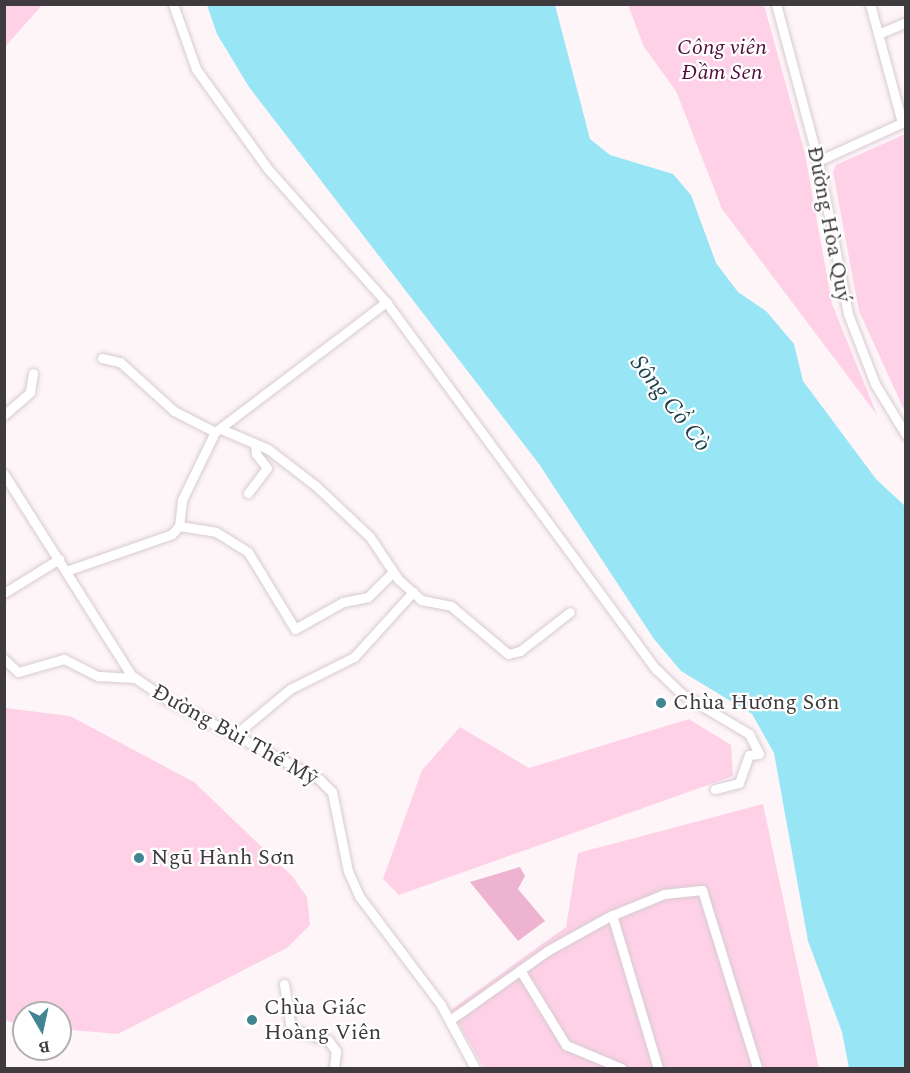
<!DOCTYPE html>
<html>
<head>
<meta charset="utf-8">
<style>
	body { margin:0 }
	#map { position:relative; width:910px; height:1073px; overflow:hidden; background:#fef5f9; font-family:Spectral,serif }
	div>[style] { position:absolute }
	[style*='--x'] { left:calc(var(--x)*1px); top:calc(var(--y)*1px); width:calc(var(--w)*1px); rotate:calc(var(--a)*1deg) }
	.green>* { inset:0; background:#fed1e7 }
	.water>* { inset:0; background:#98e5f5 }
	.building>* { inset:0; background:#efb3d2 }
	.roads { filter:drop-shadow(0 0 2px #d7cbd1) drop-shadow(0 0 2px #d7cbd1) }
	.street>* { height:9px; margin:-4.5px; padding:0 4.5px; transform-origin:4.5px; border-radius:4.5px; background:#fff }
	.dots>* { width:16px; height:16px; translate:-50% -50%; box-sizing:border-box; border:3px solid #fff; border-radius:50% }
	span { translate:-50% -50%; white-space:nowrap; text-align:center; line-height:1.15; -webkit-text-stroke:4.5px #fff; paint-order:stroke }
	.park-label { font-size:22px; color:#530f3a; font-style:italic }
	.street-label { font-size:22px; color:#3f3a3d }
	.poi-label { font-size:22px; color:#3f3a3d }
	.left { translate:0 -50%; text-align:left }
	.water-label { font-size:24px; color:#1f434b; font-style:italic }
	.frame { position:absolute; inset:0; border:6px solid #3f3a3d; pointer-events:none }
	.north { position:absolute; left:12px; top:1001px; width:60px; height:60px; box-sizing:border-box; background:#fff; border:2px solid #b2b0b1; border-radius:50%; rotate:171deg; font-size:16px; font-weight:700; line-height:24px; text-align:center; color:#3f3a3d }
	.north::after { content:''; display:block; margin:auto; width:21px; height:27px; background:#418593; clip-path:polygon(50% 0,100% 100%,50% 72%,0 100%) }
</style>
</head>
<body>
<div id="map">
	<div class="green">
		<i style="clip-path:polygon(5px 4px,42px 5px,5px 47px,4px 5px)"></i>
		<i style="clip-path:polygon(628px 5px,764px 5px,805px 154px,832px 304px,877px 415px,722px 209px,676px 91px,644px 47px)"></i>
		<i style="clip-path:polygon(905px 134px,905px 412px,859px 311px,833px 172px,836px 165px)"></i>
		<i style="clip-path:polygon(5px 708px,70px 716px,194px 782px,292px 876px,307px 897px,310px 925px,287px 948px,118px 1034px,60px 1029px,60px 1013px,24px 1013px,24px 1026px,5px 1020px)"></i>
		<i style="clip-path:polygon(689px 719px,731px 745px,733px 776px,399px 895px,383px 879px,422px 770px,460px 727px,529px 768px)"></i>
		<i style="clip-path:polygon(763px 804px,819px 1068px,484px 1068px,451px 1010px,566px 927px,578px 853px)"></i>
	</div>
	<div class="water">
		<i style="clip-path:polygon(207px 5px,555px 5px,590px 139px,610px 155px,673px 174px,691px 195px,716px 263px,738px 292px,766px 311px,794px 344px,803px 381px,876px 479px,905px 506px,905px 1068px,849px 1068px,842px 1032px,808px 941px,774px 753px,752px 714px,681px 671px,654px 639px,539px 464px,249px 87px,217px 34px)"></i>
	</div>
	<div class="building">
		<i style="clip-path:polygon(520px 867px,525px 876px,518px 889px,545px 921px,518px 941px,470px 882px)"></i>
	</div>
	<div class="roads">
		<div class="street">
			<i style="--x:173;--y:4;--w:69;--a:70.5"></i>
			<i style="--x:196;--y:69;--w:123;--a:54.2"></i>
			<i style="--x:268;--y:169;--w:178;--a:48.4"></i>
			<i style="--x:386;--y:302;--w:456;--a:53.7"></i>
			<i style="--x:656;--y:669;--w:36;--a:44"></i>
			<i style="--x:682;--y:694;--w:78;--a:30.8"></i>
			<i style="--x:749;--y:734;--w:22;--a:63"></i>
			<i style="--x:759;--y:754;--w:10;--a:174"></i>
			<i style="--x:749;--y:755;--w:30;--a:110"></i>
			<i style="--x:739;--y:783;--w:25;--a:166"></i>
			<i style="--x:776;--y:4;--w:163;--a:75"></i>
			<i style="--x:818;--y:161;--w:156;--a:78.9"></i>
			<i style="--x:848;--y:314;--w:75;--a:68.9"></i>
			<i style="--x:875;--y:384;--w:60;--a:58.7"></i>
			<i style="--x:870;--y:4;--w:123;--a:74.9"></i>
			<i style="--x:878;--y:34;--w:30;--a:-23"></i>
			<i style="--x:818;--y:161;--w:97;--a:-24.4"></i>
			<i style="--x:102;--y:358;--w:18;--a:13"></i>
			<i style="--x:120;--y:362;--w:73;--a:42.2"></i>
			<i style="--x:174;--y:411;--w:46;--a:27.1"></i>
			<i style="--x:4;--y:415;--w:35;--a:-41"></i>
			<i style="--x:30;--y:392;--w:19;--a:-81"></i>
			<i style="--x:221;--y:429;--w:51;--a:23.1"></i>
			<i style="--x:268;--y:449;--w:61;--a:37.6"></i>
			<i style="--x:316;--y:486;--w:74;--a:43.4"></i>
			<i style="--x:370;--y:537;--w:50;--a:56.3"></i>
			<i style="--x:398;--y:579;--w:31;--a:42"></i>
			<i style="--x:421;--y:600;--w:31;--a:11"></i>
			<i style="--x:451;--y:606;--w:75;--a:40.1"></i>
			<i style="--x:508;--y:654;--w:12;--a:-14"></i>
			<i style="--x:520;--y:651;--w:63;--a:-38"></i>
			<i style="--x:4;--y:474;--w:238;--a:57.7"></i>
			<i style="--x:131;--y:675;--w:42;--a:34.4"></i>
			<i style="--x:166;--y:699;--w:173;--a:27.6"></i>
			<i style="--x:319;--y:779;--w:18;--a:45"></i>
			<i style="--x:332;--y:792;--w:81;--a:78.6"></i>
			<i style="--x:348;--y:871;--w:27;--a:66"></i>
			<i style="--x:359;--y:896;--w:136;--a:53"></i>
			<i style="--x:441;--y:1005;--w:72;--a:61.6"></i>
			<i style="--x:248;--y:493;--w:31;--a:-53"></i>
			<i style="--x:267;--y:468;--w:18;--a:-128"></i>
			<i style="--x:256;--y:454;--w:10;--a:-96"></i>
			<i style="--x:179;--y:526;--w:37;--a:9"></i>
			<i style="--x:216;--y:532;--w:38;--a:32"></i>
			<i style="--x:248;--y:552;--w:90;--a:58.6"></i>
			<i style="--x:295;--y:629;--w:55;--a:-29.4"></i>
			<i style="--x:343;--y:602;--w:25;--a:-11"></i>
			<i style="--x:368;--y:597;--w:35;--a:-45"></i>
			<i style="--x:66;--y:571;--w:112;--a:-19.2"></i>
			<i style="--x:172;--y:534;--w:11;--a:-49"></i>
			<i style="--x:179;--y:526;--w:26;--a:-83"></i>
			<i style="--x:182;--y:500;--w:76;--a:-64.1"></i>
			<i style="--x:215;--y:432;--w:215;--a:-37.2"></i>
			<i style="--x:4;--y:593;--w:65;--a:-31.7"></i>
			<i style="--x:4;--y:659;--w:19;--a:43"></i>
			<i style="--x:18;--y:672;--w:48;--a:-15.8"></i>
			<i style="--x:64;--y:659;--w:38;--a:27"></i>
			<i style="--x:98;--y:676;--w:37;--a:3"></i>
			<i style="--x:236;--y:734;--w:70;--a:-39.8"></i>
			<i style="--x:290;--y:689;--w:72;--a:-26.6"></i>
			<i style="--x:354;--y:657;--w:88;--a:-47.8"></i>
			<i style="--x:612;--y:915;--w:160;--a:73.3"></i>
			<i style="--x:520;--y:970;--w:88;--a:58.5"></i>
			<i style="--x:566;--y:1045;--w:60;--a:22.7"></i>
			<i style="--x:284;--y:984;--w:46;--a:81.2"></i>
			<i style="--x:291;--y:1029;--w:39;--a:17"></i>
			<i style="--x:328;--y:1040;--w:14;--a:54"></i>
			<i style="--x:336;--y:1051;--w:17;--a:97"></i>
			<i style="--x:450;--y:1020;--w:119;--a:-35.4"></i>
			<i style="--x:547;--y:951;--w:70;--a:-29.1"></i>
			<i style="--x:608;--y:917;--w:61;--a:-22.3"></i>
			<i style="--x:664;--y:894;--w:38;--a:-6"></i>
			<i style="--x:702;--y:890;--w:186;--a:72.8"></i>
		</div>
	</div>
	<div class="dots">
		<i style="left:661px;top:703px;background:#418593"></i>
		<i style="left:139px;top:858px;background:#418593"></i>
		<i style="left:252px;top:1020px;background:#418593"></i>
	</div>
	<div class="park-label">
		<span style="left:722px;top:60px">Công viên<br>Đầm Sen</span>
	</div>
	<div class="street-label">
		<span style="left:829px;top:224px;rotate:79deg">Đường Hòa Quý</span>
		<span style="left:235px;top:735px;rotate:29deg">Đường Bùi Thế Mỹ</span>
	</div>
	<div class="poi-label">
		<span class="left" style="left:673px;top:703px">Chùa Hương Sơn</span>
		<span class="left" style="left:151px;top:858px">Ngũ Hành Sơn</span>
		<span class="left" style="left:264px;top:1020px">Chùa Giác<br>Hoàng Viên</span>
	</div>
	<div class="water-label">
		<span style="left:670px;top:404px;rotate:52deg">Sông Cổ Cò</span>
	</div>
	<div class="frame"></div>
	<div class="north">B</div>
</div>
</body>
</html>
